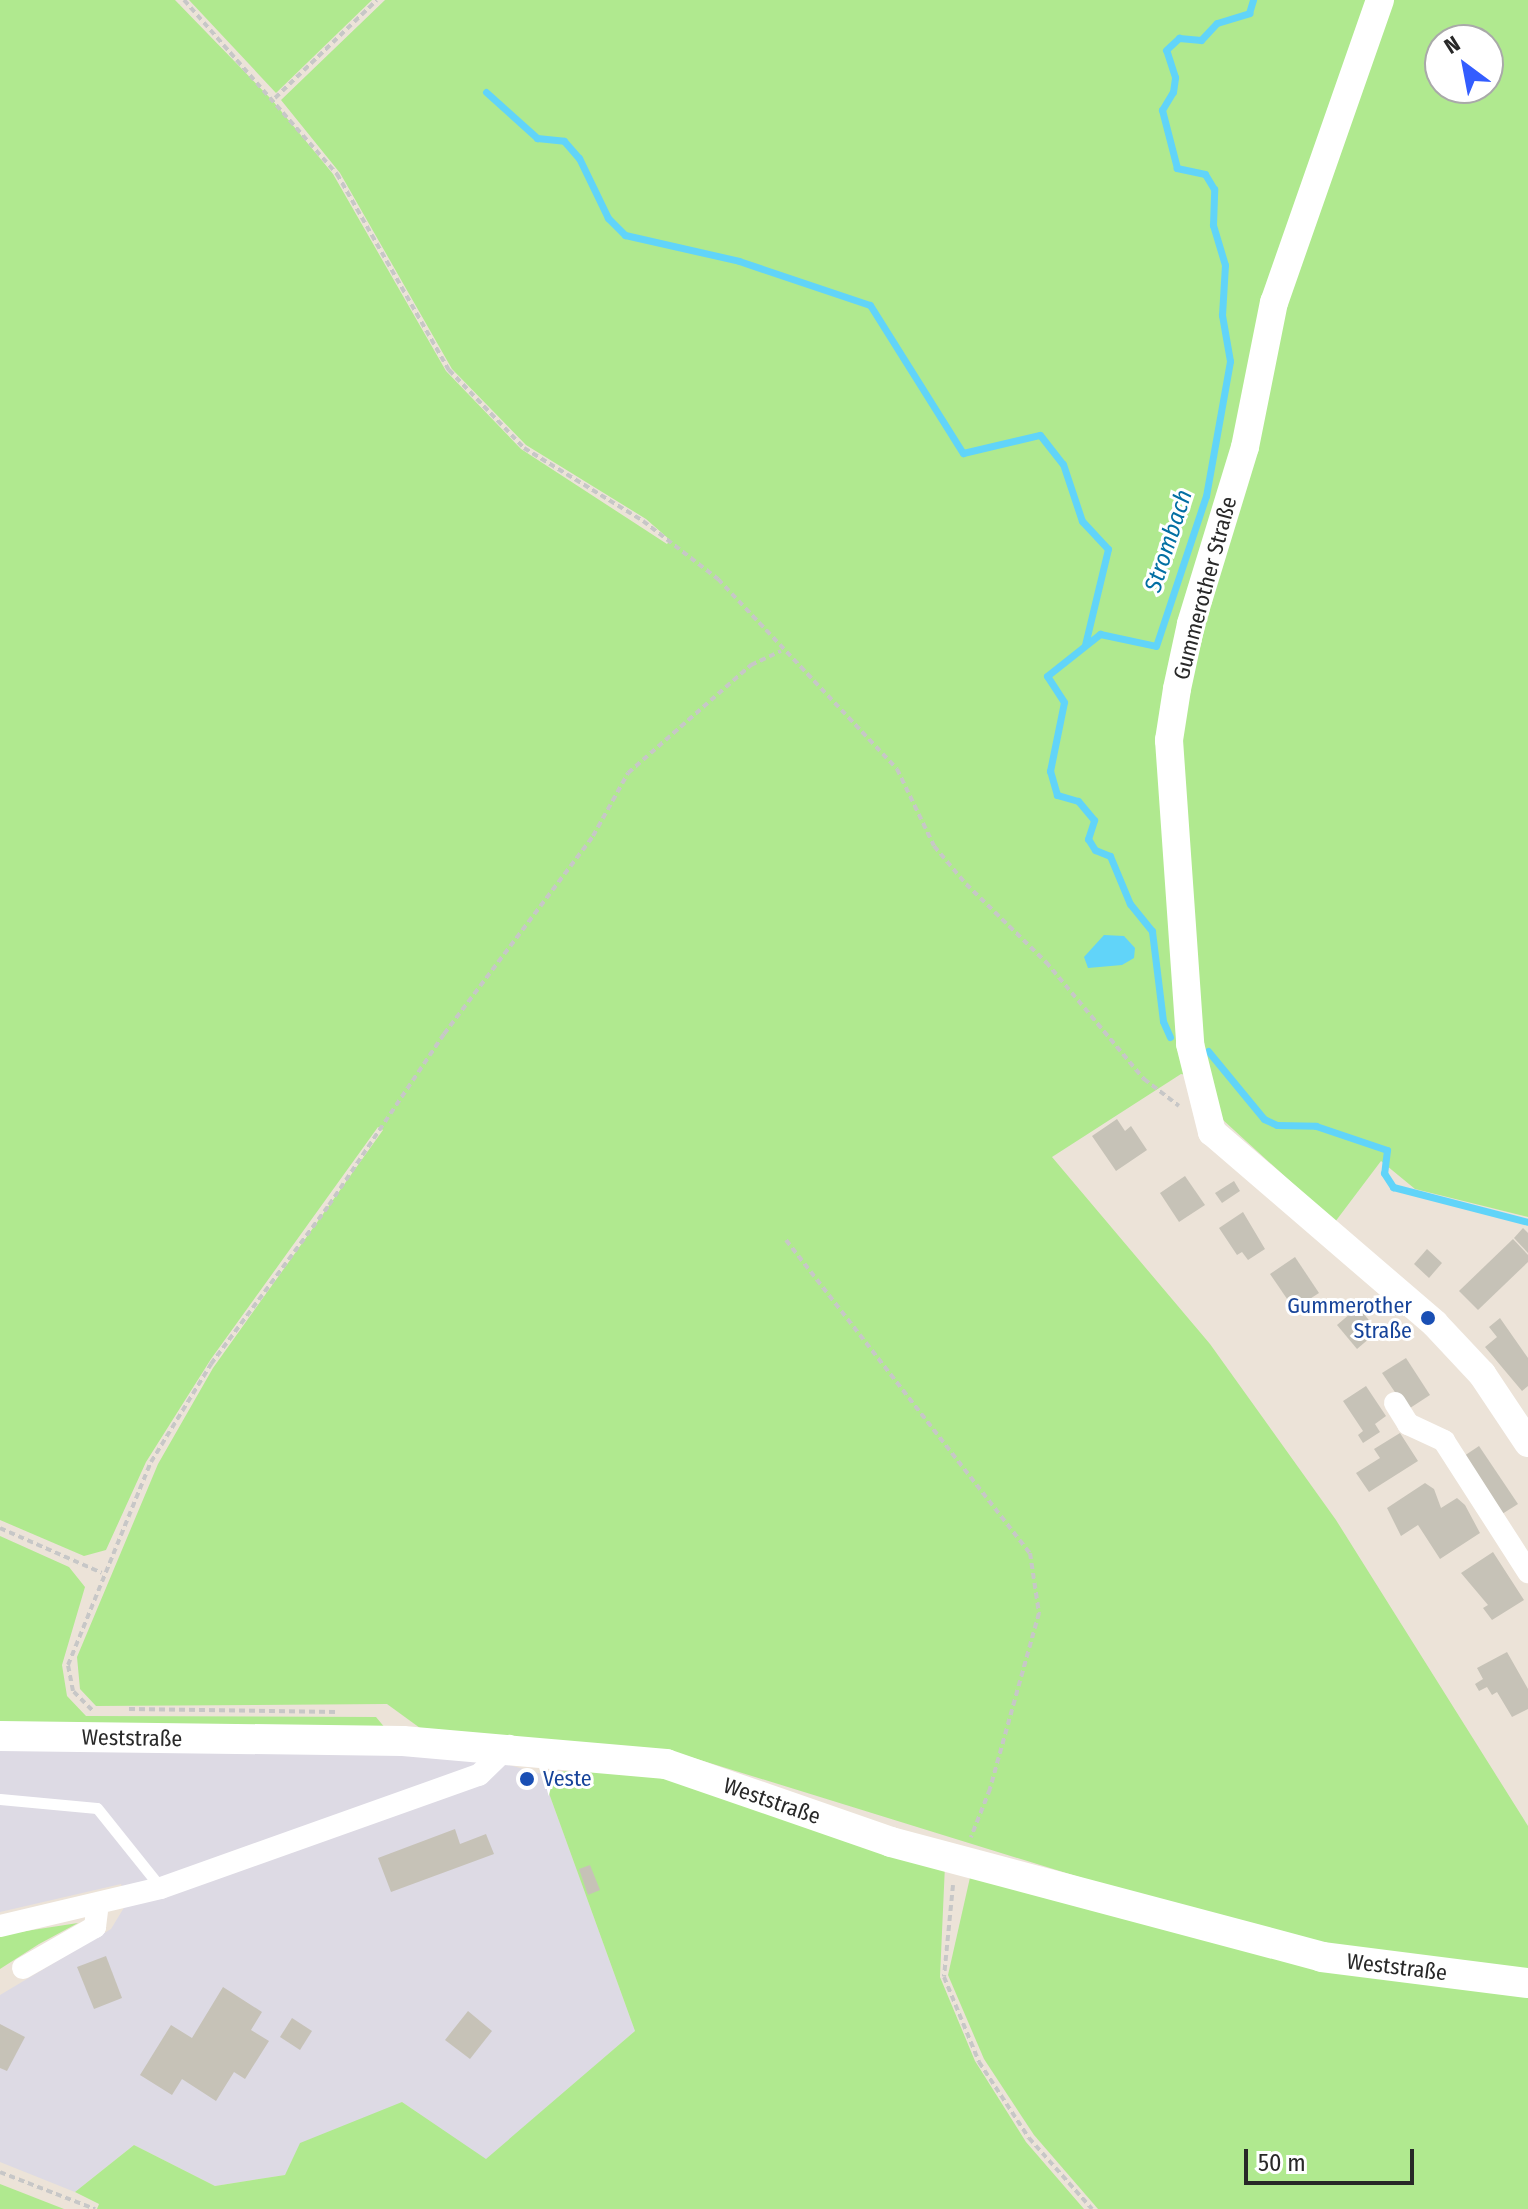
<!DOCTYPE html>
<html>
<head>
<meta charset="utf-8">
<style>
	body { margin:0 }
	#map { position:relative; width:1528px; height:2209px; overflow:hidden; background:#ece3d8; font-family:"Fira Sans Condensed",sans-serif }
	div>[style] { position:absolute }
	[style*='--x'] { left:calc(var(--x)*1px); top:calc(var(--y)*1px); width:calc(var(--w)*1px); rotate:calc(var(--a)*1deg) }
	.industrial>* { inset:0; background:#dddae4 }
	.green>* { inset:0; background:#b0e98f }
	.water>* { inset:0; background:#61d4f9 }
	.stream>* { height:7px; margin:-3.5px; padding:0 3.5px; transform-origin:3.5px; border-radius:3.5px; background:#61d4f9 }
	.building>* { inset:0; background:#c6c2b7 }
	.path>* { height:4px; margin-top:-2px; transform-origin:0; background:repeating-linear-gradient(90deg,#c7c7c7 0 6px,transparent 0 10px) }
	.service>* { height:11px; margin:-5.5px; padding:0 5.5px; transform-origin:5.5px; border-radius:5.5px; background:#fff }
	.minor>* { height:22px; margin:-11px; padding:0 11px; transform-origin:11px; border-radius:11px; background:#fff }
	.tertiary>* { height:28px; margin:-14px; padding:0 14px; transform-origin:14px; border-radius:14px; background:#fff }
	.secondary>* { height:30px; margin:-15px; padding:0 15px; transform-origin:15px; border-radius:15px; background:#fff }
	.dots>* { width:22px; height:22px; translate:-50% -50%; box-sizing:border-box; border:4px solid #fff; border-radius:50% }
	span { translate:-50% -50%; white-space:nowrap; text-align:center; line-height:1.15; -webkit-text-stroke:6px #fff; paint-order:stroke }
	.street-label { font-size:22px; color:#282828 }
	.transit-label { font-size:22px; color:#164399 }
	.right { translate:-100% -50%; text-align:right }
	.left { translate:0 -50%; text-align:left }
	.water-label { font-size:24px; color:#026fa3; font-style:italic }
	.north { position:absolute; left:1424px; top:24px; width:80px; height:80px; box-sizing:border-box; background:#fff; border:2px solid #a9a9a9; border-radius:50%; rotate:328deg; font-size:22px; font-weight:700; line-height:32px; text-align:center; color:#282828 }
	.north::after { content:''; display:block; margin:auto; width:28px; height:36px; background:#335dff; clip-path:polygon(50% 0,100% 100%,50% 72%,0 100%) }
	.scale { position:absolute; left:1244px; top:2149px; width:170px; height:36px; box-sizing:border-box; border:4px solid #282828; border-top:0; padding-left:10px; font-size:24px; line-height:28px; white-space:nowrap; color:#282828; -webkit-text-stroke:6px #fff; paint-order:stroke }
</style>
</head>
<body>
<div id="map">
	<div class="industrial">
		<i style="clip-path:polygon(0 1747px,457px 1751px,542px 1774px,635px 2031px,486px 2160px,402px 2102px,285px 2175px,215px 2186px,134px 2145px,75px 2192px,0 2162px,0 1995px,111px 1929px,128px 1901px,121px 1884px,0 1912px)"></i>
	</div>
	<div class="green">
		<i style="clip-path:polygon(evenodd,0 0,175px 0,272px 100px,333px 174px,446px 371px,521px 449px,667px 544px,670px 540px,646px 519px,526px 445px,452px 369px,340px 173px,281px 100px,385px 0,1528px 0,1528px 1217px,1415px 1189px,1381px 1161px,1335px 1222px,1223px 1120px,1211px 1080px,1181px 1074px,1052px 1157px,1210px 1344px,1336px 1520px,1528px 1826px,1528px 1973px,1322px 1952px,671px 1751px,420px 1728px,387px 1704px,96px 1706px,80px 1689px,77px 1657px,158px 1464px,213px 1368px,383px 1130px,378px 1127px,211px 1359px,146px 1462px,106px 1550px,84px 1556px,0 1520px,0 0,1440px 40px,1488px 40px,1488px 88px,1440px 88px,1440px 40px)"></i>
		<i style="clip-path:polygon(189px 0,372px 0,276px 93px)"></i>
		<i style="clip-path:polygon(0 1536px,69px 1567px,85px 1587px,62px 1665px,67px 1696px,86px 1716px,376px 1717px,386px 1729px,0 1724px)"></i>
		<i style="clip-path:polygon(595px 1768px,662px 1776px,945px 1865px,940px 1977px,975px 2061px,1026px 2142px,1084px 2209px,97px 2209px,99px 2204px,75px 2192px,134px 2145px,215px 2186px,285px 2175px,300px 2143px,402px 2102px,486px 2159px,635px 2031px,542px 1774px)"></i>
		<i style="clip-path:polygon(971px 1873px,1528px 1991px,1528px 2209px,1098px 2209px,1034px 2135px,984px 2059px,948px 1975px)"></i>
		<i style="clip-path:polygon(78px 1923px,39px 1944px,0 1969px,0 1935px)"></i>
		<i style="clip-path:polygon(0 2184px,64px 2209px,0 2209px)"></i>
	</div>
	<div class="water">
		<i style="clip-path:polygon(1104px 935px,1124px 936px,1135px 948px,1134px 958px,1122px 965px,1088px 968px,1084px 957px)"></i>
	</div>
	<div class="stream">
		<i style="--x:486;--y:92;--w:69;--a:42"></i>
		<i style="--x:537;--y:138;--w:27;--a:6"></i>
		<i style="--x:564;--y:141;--w:23;--a:49"></i>
		<i style="--x:579;--y:158;--w:67;--a:64.2"></i>
		<i style="--x:608;--y:218;--w:24;--a:45"></i>
		<i style="--x:625;--y:235;--w:117;--a:12.8"></i>
		<i style="--x:739;--y:261;--w:138;--a:18.6"></i>
		<i style="--x:870;--y:305;--w:175;--a:57.9"></i>
		<i style="--x:963;--y:453;--w:79;--a:-13.2"></i>
		<i style="--x:1040;--y:435;--w:37;--a:52"></i>
		<i style="--x:1063;--y:464;--w:60;--a:71.6"></i>
		<i style="--x:1082;--y:521;--w:38;--a:47"></i>
		<i style="--x:1108;--y:549;--w:99;--a:103.5"></i>
		<i style="--x:1170;--y:1037;--w:17;--a:-114"></i>
		<i style="--x:1163;--y:1021;--w:91;--a:-97"></i>
		<i style="--x:1152;--y:931;--w:35;--a:-129"></i>
		<i style="--x:1130;--y:904;--w:52;--a:-112.6"></i>
		<i style="--x:1110;--y:856;--w:16;--a:-158"></i>
		<i style="--x:1095;--y:850;--w:13;--a:-122"></i>
		<i style="--x:1088;--y:839;--w:20;--a:-72"></i>
		<i style="--x:1094;--y:820;--w:25;--a:-130"></i>
		<i style="--x:1078;--y:801;--w:22;--a:-164"></i>
		<i style="--x:1057;--y:795;--w:25;--a:-106"></i>
		<i style="--x:1050;--y:771;--w:70;--a:-78.5"></i>
		<i style="--x:1064;--y:702;--w:31;--a:-123"></i>
		<i style="--x:1047;--y:676;--w:68;--a:-38.4"></i>
		<i style="--x:1100;--y:634;--w:57;--a:12.1"></i>
		<i style="--x:1156;--y:646;--w:158;--a:-71.6"></i>
		<i style="--x:1206;--y:496;--w:137;--a:-79.9"></i>
		<i style="--x:1230;--y:361;--w:47;--a:-99.9"></i>
		<i style="--x:1222;--y:315;--w:50;--a:-86.6"></i>
		<i style="--x:1225;--y:265;--w:42;--a:-106.7"></i>
		<i style="--x:1213;--y:225;--w:36;--a:-88"></i>
		<i style="--x:1214;--y:189;--w:17;--a:-121"></i>
		<i style="--x:1205;--y:174;--w:29;--a:-168"></i>
		<i style="--x:1177;--y:168;--w:60;--a:-104.5"></i>
		<i style="--x:1162;--y:110;--w:21;--a:-59"></i>
		<i style="--x:1173;--y:92;--w:15;--a:-82"></i>
		<i style="--x:1175;--y:77;--w:28;--a:-108"></i>
		<i style="--x:1166;--y:50;--w:18;--a:-43"></i>
		<i style="--x:1179;--y:38;--w:22;--a:5"></i>
		<i style="--x:1201;--y:40;--w:23;--a:-47"></i>
		<i style="--x:1217;--y:23;--w:34;--a:-17"></i>
		<i style="--x:1249;--y:13;--w:14;--a:-73"></i>
		<i style="--x:1208;--y:1051;--w:88;--a:50.5"></i>
		<i style="--x:1264;--y:1119;--w:14;--a:25"></i>
		<i style="--x:1277;--y:1125;--w:39;--a:1"></i>
		<i style="--x:1316;--y:1126;--w:75;--a:18.7"></i>
		<i style="--x:1387;--y:1150;--w:23;--a:97"></i>
		<i style="--x:1384;--y:1173;--w:17;--a:57"></i>
		<i style="--x:1393;--y:1187;--w:139;--a:14.5"></i>
	</div>
	<div class="building">
		<i style="clip-path:polygon(1117px 1119px,1125px 1131px,1131px 1126px,1147px 1150px,1116px 1171px,1092px 1136px)"></i>
		<i style="clip-path:polygon(1185px 1176px,1205px 1205px,1179px 1222px,1160px 1193px)"></i>
		<i style="clip-path:polygon(1234px 1181px,1240px 1191px,1222px 1203px,1215px 1193px)"></i>
		<i style="clip-path:polygon(1243px 1212px,1265px 1249px,1248px 1260px,1242px 1252px,1237px 1255px,1219px 1228px)"></i>
		<i style="clip-path:polygon(1523px 1228px,1528px 1233px,1528px 1253px,1514px 1238px)"></i>
		<i style="clip-path:polygon(1513px 1239px,1528px 1255px,1528px 1262px,1478px 1310px,1459px 1291px)"></i>
		<i style="clip-path:polygon(1427px 1249px,1442px 1263px,1429px 1278px,1414px 1264px)"></i>
		<i style="clip-path:polygon(1295px 1257px,1319px 1293px,1294px 1309px,1270px 1274px)"></i>
		<i style="clip-path:polygon(1358px 1307px,1378px 1331px,1357px 1349px,1337px 1325px)"></i>
		<i style="clip-path:polygon(1500px 1318px,1528px 1358px,1528px 1386px,1522px 1391px,1485px 1347px,1497px 1337px,1489px 1327px)"></i>
		<i style="clip-path:polygon(1406px 1358px,1430px 1395px,1407px 1410px,1382px 1373px)"></i>
		<i style="clip-path:polygon(1366px 1386px,1386px 1416px,1375px 1424px,1380px 1432px,1363px 1443px,1358px 1435px,1363px 1431px,1343px 1401px)"></i>
		<i style="clip-path:polygon(1400px 1433px,1418px 1461px,1369px 1492px,1356px 1473px,1380px 1458px,1374px 1449px)"></i>
		<i style="clip-path:polygon(1479px 1446px,1518px 1504px,1502px 1514px,1464px 1456px)"></i>
		<i style="clip-path:polygon(1425px 1483px,1434px 1489px,1441px 1508px,1457px 1498px,1465px 1505px,1480px 1533px,1440px 1559px,1418px 1525px,1401px 1536px,1387px 1508px)"></i>
		<i style="clip-path:polygon(1493px 1552px,1524px 1600px,1492px 1620px,1483px 1608px,1488px 1605px,1461px 1573px)"></i>
		<i style="clip-path:polygon(1507px 1652px,1528px 1689px,1528px 1709px,1512px 1717px,1497px 1692px,1492px 1695px,1487px 1687px,1479px 1691px,1475px 1684px,1483px 1679px,1477px 1668px)"></i>
		<i style="clip-path:polygon(455px 1829px,460px 1844px,486px 1834px,494px 1854px,391px 1892px,378px 1858px)"></i>
		<i style="clip-path:polygon(590px 1865px,600px 1890px,588px 1895px,579px 1869px)"></i>
		<i style="clip-path:polygon(106px 1956px,122px 1998px,94px 2009px,77px 1967px)"></i>
		<i style="clip-path:polygon(223px 1987px,262px 2012px,251px 2030px,269px 2041px,245px 2079px,234px 2072px,216px 2101px,182px 2079px,172px 2095px,140px 2075px,171px 2025px,192px 2038px)"></i>
		<i style="clip-path:polygon(468px 2011px,492px 2031px,470px 2059px,445px 2040px)"></i>
		<i style="clip-path:polygon(292px 2018px,312px 2031px,300px 2050px,280px 2037px)"></i>
		<i style="clip-path:polygon(0 2024px,25px 2037px,7px 2071px,0 2068px)"></i>
	</div>
	<div class="path">
		<i style="--x:184;--y:0;--w:232;--a:48.7"></i>
		<i style="--x:337;--y:174;--w:226;--a:60.3"></i>
		<i style="--x:449;--y:370;--w:108;--a:46.1"></i>
		<i style="--x:524;--y:448;--w:140;--a:31.5"></i>
		<i style="--x:643;--y:521;--w:95;--a:37.7"></i>
		<i style="--x:718;--y:579;--w:261;--a:46.7"></i>
		<i style="--x:897;--y:769;--w:85;--a:64.3"></i>
		<i style="--x:934;--y:846;--w:50;--a:49.9"></i>
		<i style="--x:966;--y:884;--w:112;--a:44.3"></i>
		<i style="--x:1046;--y:962;--w:153;--a:50.1"></i>
		<i style="--x:1144;--y:1079;--w:44;--a:37.6"></i>
		<i style="--x:275;--y:98;--w:141;--a:-43.9"></i>
		<i style="--x:786;--y:1240;--w:397;--a:52.1"></i>
		<i style="--x:1030;--y:1553;--w:61;--a:81.5"></i>
		<i style="--x:1039;--y:1613;--w:183;--a:105.6"></i>
		<i style="--x:990;--y:1789;--w:52;--a:111.6"></i>
		<i style="--x:0;--y:1528;--w:111;--a:23.8"></i>
		<i style="--x:129;--y:1709;--w:207;--a:0.8"></i>
		<i style="--x:92;--y:1710;--w:27;--a:-135"></i>
		<i style="--x:73;--y:1691;--w:26;--a:-101"></i>
		<i style="--x:68;--y:1665;--w:219;--a:-67.8"></i>
		<i style="--x:151;--y:1462;--w:115;--a:-58.5"></i>
		<i style="--x:211;--y:1364;--w:198;--a:-53.4"></i>
		<i style="--x:329;--y:1205;--w:206;--a:-56.1"></i>
		<i style="--x:444;--y:1034;--w:248;--a:-53"></i>
		<i style="--x:593;--y:836;--w:72;--a:-60.9"></i>
		<i style="--x:628;--y:773;--w:164;--a:-41.3"></i>
		<i style="--x:751;--y:665;--w:33;--a:-25"></i>
		<i style="--x:953;--y:1885;--w:92;--a:95.6"></i>
		<i style="--x:944;--y:1977;--w:92;--a:67.6"></i>
		<i style="--x:979;--y:2062;--w:91;--a:56.7"></i>
		<i style="--x:1029;--y:2138;--w:95;--a:48.4"></i>
		<i style="--x:0;--y:2172;--w:102;--a:21.3"></i>
	</div>
	<div class="service">
		<i style="--x:0;--y:1799;--w:97;--a:5.3"></i>
		<i style="--x:97;--y:1808;--w:102;--a:51.3"></i>
	</div>
	<div class="minor">
		<i style="--x:1395;--y:1403;--w:25;--a:58"></i>
		<i style="--x:1408;--y:1424;--w:40;--a:25"></i>
		<i style="--x:1444;--y:1441;--w:156;--a:57.3"></i>
		<i style="--x:0;--y:1926;--w:165;--a:-13.3"></i>
		<i style="--x:161;--y:1888;--w:337;--a:-19.6"></i>
		<i style="--x:479;--y:1775;--w:42;--a:-44"></i>
		<i style="--x:23;--y:1968;--w:83;--a:-29.7"></i>
		<i style="--x:95;--y:1927;--w:23;--a:-83"></i>
	</div>
	<div class="tertiary">
		<i style="--x:1380;--y:0;--w:320;--a:109.3"></i>
		<i style="--x:1274;--y:302;--w:148;--a:101.3"></i>
		<i style="--x:1245;--y:447;--w:185;--a:107"></i>
		<i style="--x:1191;--y:624;--w:66;--a:102.2"></i>
		<i style="--x:1177;--y:689;--w:52;--a:98.9"></i>
		<i style="--x:1169;--y:740;--w:305;--a:86"></i>
		<i style="--x:1190;--y:1044;--w:91;--a:76"></i>
		<i style="--x:1212;--y:1132;--w:294;--a:40.7"></i>
		<i style="--x:1435;--y:1324;--w:69;--a:46.8"></i>
		<i style="--x:1482;--y:1374;--w:83;--a:56.3"></i>
	</div>
	<div class="secondary">
		<i style="--x:0;--y:1736;--w:403;--a:0.7"></i>
		<i style="--x:403;--y:1741;--w:264;--a:5"></i>
		<i style="--x:666;--y:1764;--w:238;--a:19.1"></i>
		<i style="--x:891;--y:1842;--w:446;--a:14.9"></i>
		<i style="--x:1322;--y:1957;--w:208;--a:7.2"></i>
	</div>
	<div class="dots">
		<i style="left:1428px;top:1318px;background:#1a4fb4"></i>
		<i style="left:527px;top:1779px;background:#1a4fb4"></i>
	</div>
	<div class="street-label">
		<span style="left:1205px;top:588px;rotate:-75deg">Gummerother Straße</span>
		<span style="left:132px;top:1738px;rotate:1deg">Weststraße</span>
		<span style="left:772px;top:1801px;rotate:19deg">Weststraße</span>
		<span style="left:1397px;top:1967px;rotate:7deg">Weststraße</span>
	</div>
	<div class="transit-label">
		<span class="right" style="left:1412px;top:1318px">Gummerother<br>Straße</span>
		<span class="left" style="left:543px;top:1779px">Veste</span>
	</div>
	<div class="water-label">
		<span style="left:1169px;top:541px;rotate:-72deg">Strombach</span>
	</div>
	<div class="north">N</div>
	<div class="scale">50 m</div>
</div>
</body>
</html>
